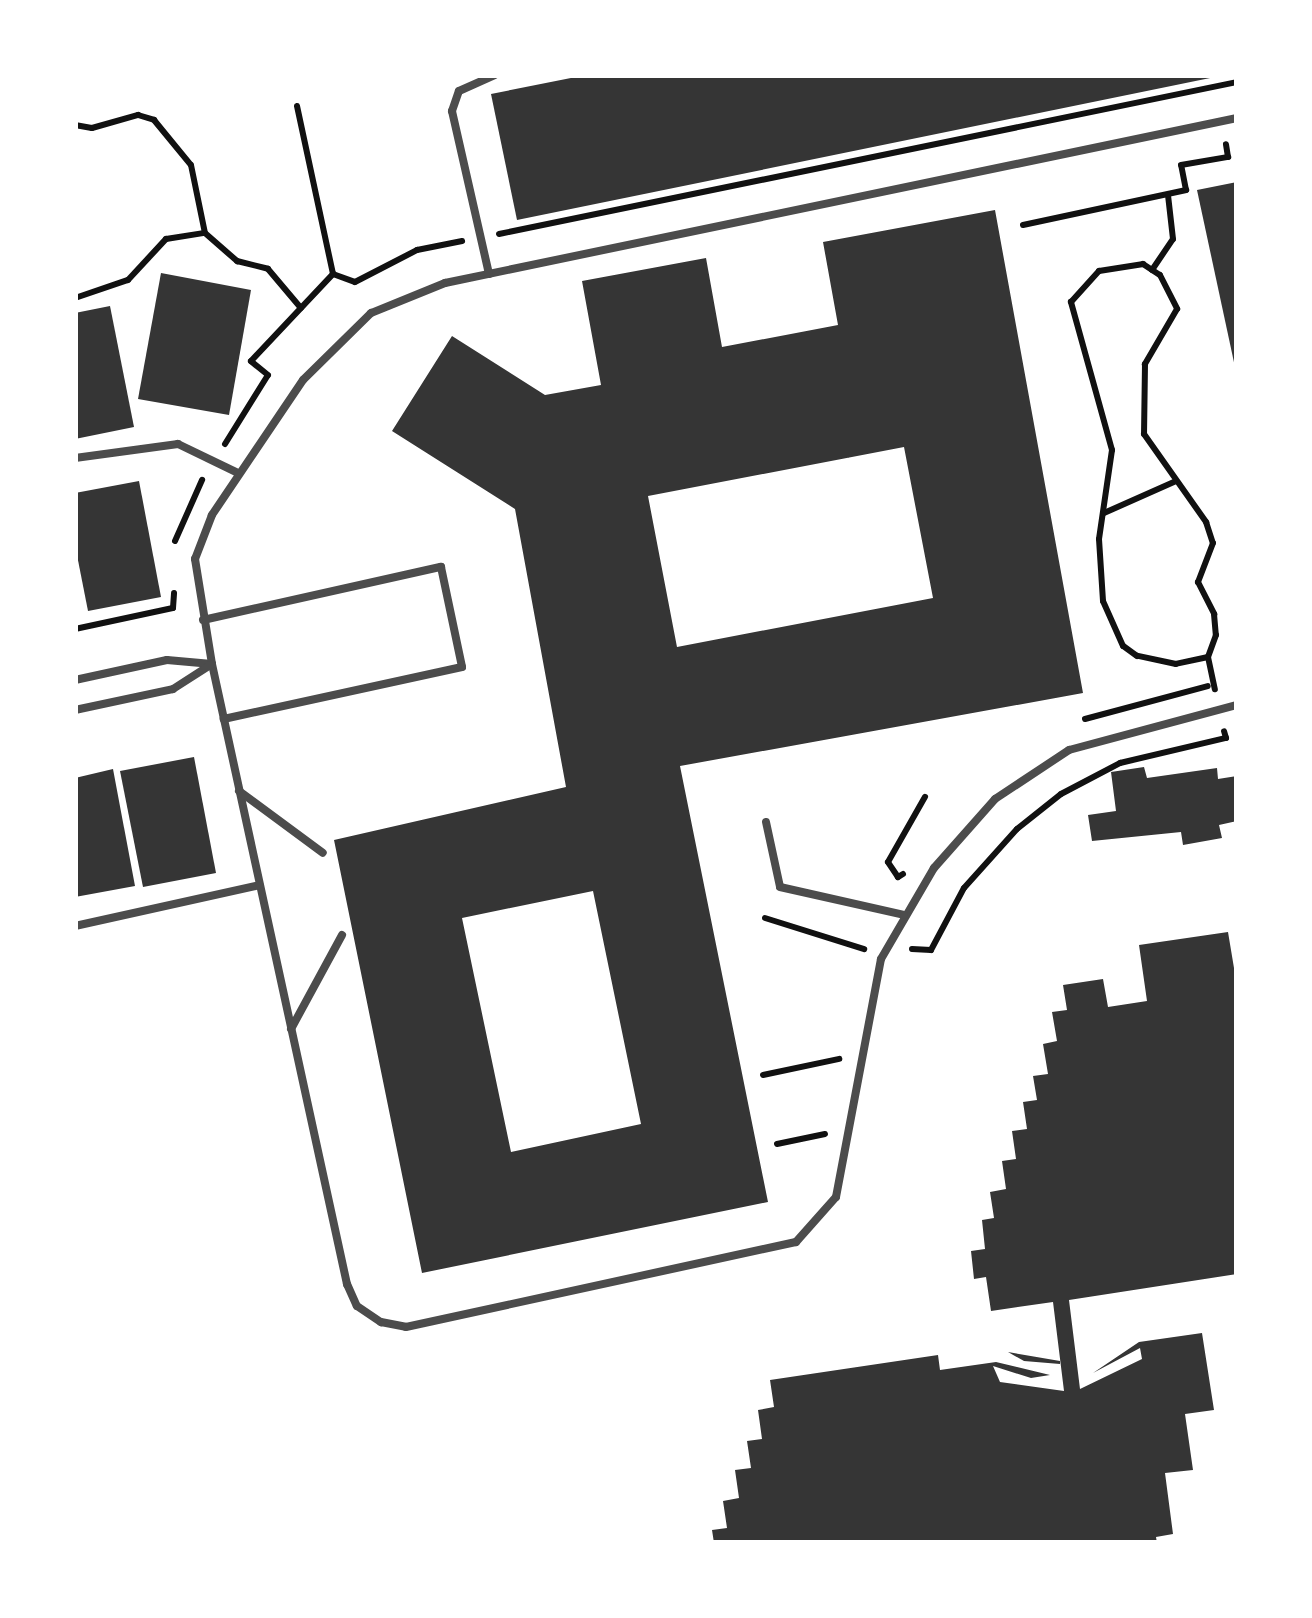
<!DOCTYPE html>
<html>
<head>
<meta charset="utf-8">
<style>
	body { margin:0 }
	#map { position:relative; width:1312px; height:1618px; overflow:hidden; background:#fff; font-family:Inter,sans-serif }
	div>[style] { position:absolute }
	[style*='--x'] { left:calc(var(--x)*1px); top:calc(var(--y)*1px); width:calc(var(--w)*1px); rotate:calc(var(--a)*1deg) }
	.building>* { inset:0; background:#353535 }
	.path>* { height:6px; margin:-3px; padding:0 3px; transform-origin:3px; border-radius:3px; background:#111 }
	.service>* { height:8px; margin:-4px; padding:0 4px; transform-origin:4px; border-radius:4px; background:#4c4c4c }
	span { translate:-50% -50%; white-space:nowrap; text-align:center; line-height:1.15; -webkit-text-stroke:8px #fff; paint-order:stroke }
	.frame { position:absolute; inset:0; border:78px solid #fff; pointer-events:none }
</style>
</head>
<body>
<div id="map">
	<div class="building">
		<i style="clip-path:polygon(586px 75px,1215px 75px,1215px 77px,517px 220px,491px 94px)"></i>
		<i style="clip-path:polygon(1237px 182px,1237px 367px,1235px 367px,1197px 190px)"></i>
		<i style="clip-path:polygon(evenodd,995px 210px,1083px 693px,680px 766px,768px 1202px,422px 1273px,334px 840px,566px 787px,515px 509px,392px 431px,452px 336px,545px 395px,601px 385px,582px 281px,706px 258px,722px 347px,838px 325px,823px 242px,995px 210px,904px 447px,933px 598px,677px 647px,648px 496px,904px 447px,995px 210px,593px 891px,641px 1124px,511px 1152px,462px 918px,593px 891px)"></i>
		<i style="clip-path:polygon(161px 273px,251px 290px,229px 415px,138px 399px)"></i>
		<i style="clip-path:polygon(110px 306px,134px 427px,75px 439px,75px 313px)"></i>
		<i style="clip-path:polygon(139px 481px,161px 597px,88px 611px,75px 545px,75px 493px)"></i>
		<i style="clip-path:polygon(194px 757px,216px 873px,143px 887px,120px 771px)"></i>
		<i style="clip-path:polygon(1144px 767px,1147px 778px,1217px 768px,1218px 779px,1237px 776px,1237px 821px,1219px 825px,1222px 838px,1183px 845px,1181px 832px,1092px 841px,1088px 815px,1116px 811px,1111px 772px)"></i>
		<i style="clip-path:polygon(113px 769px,135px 886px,75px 897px,75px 778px)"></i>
		<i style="clip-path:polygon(1228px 932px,1237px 986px,1237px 1274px,1069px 1300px,1080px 1389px,1142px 1359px,1140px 1348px,1093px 1373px,1139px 1342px,1202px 1333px,1214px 1410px,1185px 1414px,1193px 1470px,1165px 1473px,1173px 1534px,1156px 1537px,1157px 1543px,714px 1543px,712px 1530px,727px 1528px,723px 1501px,739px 1498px,735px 1470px,751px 1468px,747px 1441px,762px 1439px,758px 1410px,774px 1407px,770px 1380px,938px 1355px,940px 1370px,996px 1362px,1050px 1375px,1031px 1378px,993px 1366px,1000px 1382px,1064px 1391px,1053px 1302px,991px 1311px,986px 1277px,974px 1279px,971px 1251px,985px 1249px,982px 1220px,994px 1218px,990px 1192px,1006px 1189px,1002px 1161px,1016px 1159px,1012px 1131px,1027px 1129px,1023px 1102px,1037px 1100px,1033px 1076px,1048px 1074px,1043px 1044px,1057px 1041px,1052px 1012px,1067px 1010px,1063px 985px,1103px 979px,1108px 1007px,1147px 1001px,1139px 945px)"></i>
		<i style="clip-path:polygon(1008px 1352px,1060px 1361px,1060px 1364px,1024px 1361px)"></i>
	</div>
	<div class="path">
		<i style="--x:297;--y:106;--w:172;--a:77.9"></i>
		<i style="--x:333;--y:274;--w:23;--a:20"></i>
		<i style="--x:355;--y:282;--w:70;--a:-27.3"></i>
		<i style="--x:417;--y:250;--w:46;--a:-11.3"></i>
		<i style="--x:75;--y:125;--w:17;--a:10"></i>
		<i style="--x:92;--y:128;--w:48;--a:-15.8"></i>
		<i style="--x:138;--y:115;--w:17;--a:17"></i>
		<i style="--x:154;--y:120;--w:58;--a:50.6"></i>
		<i style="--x:191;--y:165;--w:69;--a:78.4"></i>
		<i style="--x:1023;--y:225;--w:167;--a:-12.1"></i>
		<i style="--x:1186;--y:190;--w:25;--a:-101"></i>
		<i style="--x:1181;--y:165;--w:48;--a:-9.7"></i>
		<i style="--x:1228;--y:157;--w:13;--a:-99"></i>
		<i style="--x:499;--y:234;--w:753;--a:-11.64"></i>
		<i style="--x:1152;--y:270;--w:37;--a:-56"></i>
		<i style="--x:1173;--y:239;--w:44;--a:-96.5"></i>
		<i style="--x:75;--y:298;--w:56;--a:-18.8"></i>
		<i style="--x:128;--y:280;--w:56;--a:-47.2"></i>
		<i style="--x:166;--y:239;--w:39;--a:-9"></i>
		<i style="--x:205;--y:233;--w:43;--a:41.2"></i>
		<i style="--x:237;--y:261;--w:32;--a:14"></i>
		<i style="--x:268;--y:269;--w:51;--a:49.8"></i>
		<i style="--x:225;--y:444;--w:81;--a:-58.1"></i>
		<i style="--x:268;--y:375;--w:22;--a:-141"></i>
		<i style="--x:251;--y:361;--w:120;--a:-46.7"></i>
		<i style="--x:1104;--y:513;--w:77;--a:-23.9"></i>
		<i style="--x:175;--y:541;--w:67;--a:-66.1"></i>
		<i style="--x:75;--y:629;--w:100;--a:-12.1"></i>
		<i style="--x:173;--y:608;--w:15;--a:-86"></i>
		<i style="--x:1208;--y:657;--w:33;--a:168"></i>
		<i style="--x:1176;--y:664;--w:40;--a:-168"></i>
		<i style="--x:1137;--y:656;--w:17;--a:-144"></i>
		<i style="--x:1123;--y:646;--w:49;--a:-114"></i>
		<i style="--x:1103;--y:601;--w:62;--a:-93.7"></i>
		<i style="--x:1099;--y:539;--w:90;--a:-81.7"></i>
		<i style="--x:1112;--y:450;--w:154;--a:-105.5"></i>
		<i style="--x:1071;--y:302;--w:42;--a:-47.9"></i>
		<i style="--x:1099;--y:271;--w:45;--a:-9"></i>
		<i style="--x:1143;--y:264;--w:20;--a:33"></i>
		<i style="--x:1160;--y:275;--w:38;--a:63"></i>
		<i style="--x:1177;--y:309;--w:64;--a:120.2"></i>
		<i style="--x:1145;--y:364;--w:70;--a:90.8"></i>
		<i style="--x:1144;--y:434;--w:108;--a:54.8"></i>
		<i style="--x:1206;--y:522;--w:22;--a:72"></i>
		<i style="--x:1213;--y:543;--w:42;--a:111"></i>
		<i style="--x:1198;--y:582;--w:36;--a:63"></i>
		<i style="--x:1214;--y:614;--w:21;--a:85"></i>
		<i style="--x:1216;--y:635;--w:23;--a:110"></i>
		<i style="--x:1208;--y:657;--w:33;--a:78"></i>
		<i style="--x:1085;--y:719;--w:127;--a:-15"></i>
		<i style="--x:903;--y:874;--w:6;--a:149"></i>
		<i style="--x:898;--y:877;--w:18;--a:-124"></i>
		<i style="--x:888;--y:862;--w:75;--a:-60.4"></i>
		<i style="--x:765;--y:918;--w:104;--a:17.4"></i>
		<i style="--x:912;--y:949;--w:19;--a:3"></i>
		<i style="--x:931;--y:950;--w:70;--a:-62"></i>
		<i style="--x:964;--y:888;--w:79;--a:-48.1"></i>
		<i style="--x:1017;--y:829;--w:56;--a:-38.5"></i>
		<i style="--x:1061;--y:794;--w:67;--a:-27.7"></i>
		<i style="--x:1120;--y:763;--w:109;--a:-13.3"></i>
		<i style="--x:1226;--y:738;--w:7;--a:-106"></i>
		<i style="--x:763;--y:1075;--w:78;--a:-11.9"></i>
		<i style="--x:777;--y:1144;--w:49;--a:-11.8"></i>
	</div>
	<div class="service">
		<i style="--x:1237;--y:118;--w:809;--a:168.23"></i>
		<i style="--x:445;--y:283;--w:80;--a:157.9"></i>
		<i style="--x:371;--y:313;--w:95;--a:135.4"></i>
		<i style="--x:303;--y:380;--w:163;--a:124"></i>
		<i style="--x:212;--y:515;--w:47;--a:111.1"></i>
		<i style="--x:195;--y:559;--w:106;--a:80.8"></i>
		<i style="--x:212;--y:664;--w:635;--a:77.72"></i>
		<i style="--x:347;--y:1284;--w:24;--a:66"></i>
		<i style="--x:357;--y:1306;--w:29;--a:34"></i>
		<i style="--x:381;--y:1322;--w:25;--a:11"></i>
		<i style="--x:406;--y:1327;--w:399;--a:-12.3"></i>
		<i style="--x:796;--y:1242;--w:60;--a:-48.4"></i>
		<i style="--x:836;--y:1197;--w:242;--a:-79.3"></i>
		<i style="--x:881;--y:959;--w:105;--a:-59.8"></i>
		<i style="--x:934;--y:868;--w:92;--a:-48.5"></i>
		<i style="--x:995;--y:799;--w:89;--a:-33.5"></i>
		<i style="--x:1069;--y:750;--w:174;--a:-15"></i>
		<i style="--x:489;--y:274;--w:167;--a:-102.8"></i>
		<i style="--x:452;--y:111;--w:21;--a:-71"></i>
		<i style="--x:459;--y:91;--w:39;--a:-24"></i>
		<i style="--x:75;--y:458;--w:104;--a:-7.7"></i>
		<i style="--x:178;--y:444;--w:67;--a:25.8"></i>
		<i style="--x:203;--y:620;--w:244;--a:-12.6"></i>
		<i style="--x:441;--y:567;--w:102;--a:78.1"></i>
		<i style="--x:462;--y:667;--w:244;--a:167.7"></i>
		<i style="--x:75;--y:680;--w:94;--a:-12.3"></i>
		<i style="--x:167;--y:660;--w:45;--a:5.1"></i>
		<i style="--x:75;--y:710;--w:100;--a:-12.1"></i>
		<i style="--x:173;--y:689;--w:46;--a:-32.7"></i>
		<i style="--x:239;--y:791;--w:104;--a:36.4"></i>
		<i style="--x:766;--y:822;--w:66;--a:77.8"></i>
		<i style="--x:780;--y:887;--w:127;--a:12.7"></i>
		<i style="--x:75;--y:926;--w:189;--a:-12.5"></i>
		<i style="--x:291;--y:1029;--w:107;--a:-61.5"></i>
	</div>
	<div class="frame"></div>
</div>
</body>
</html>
